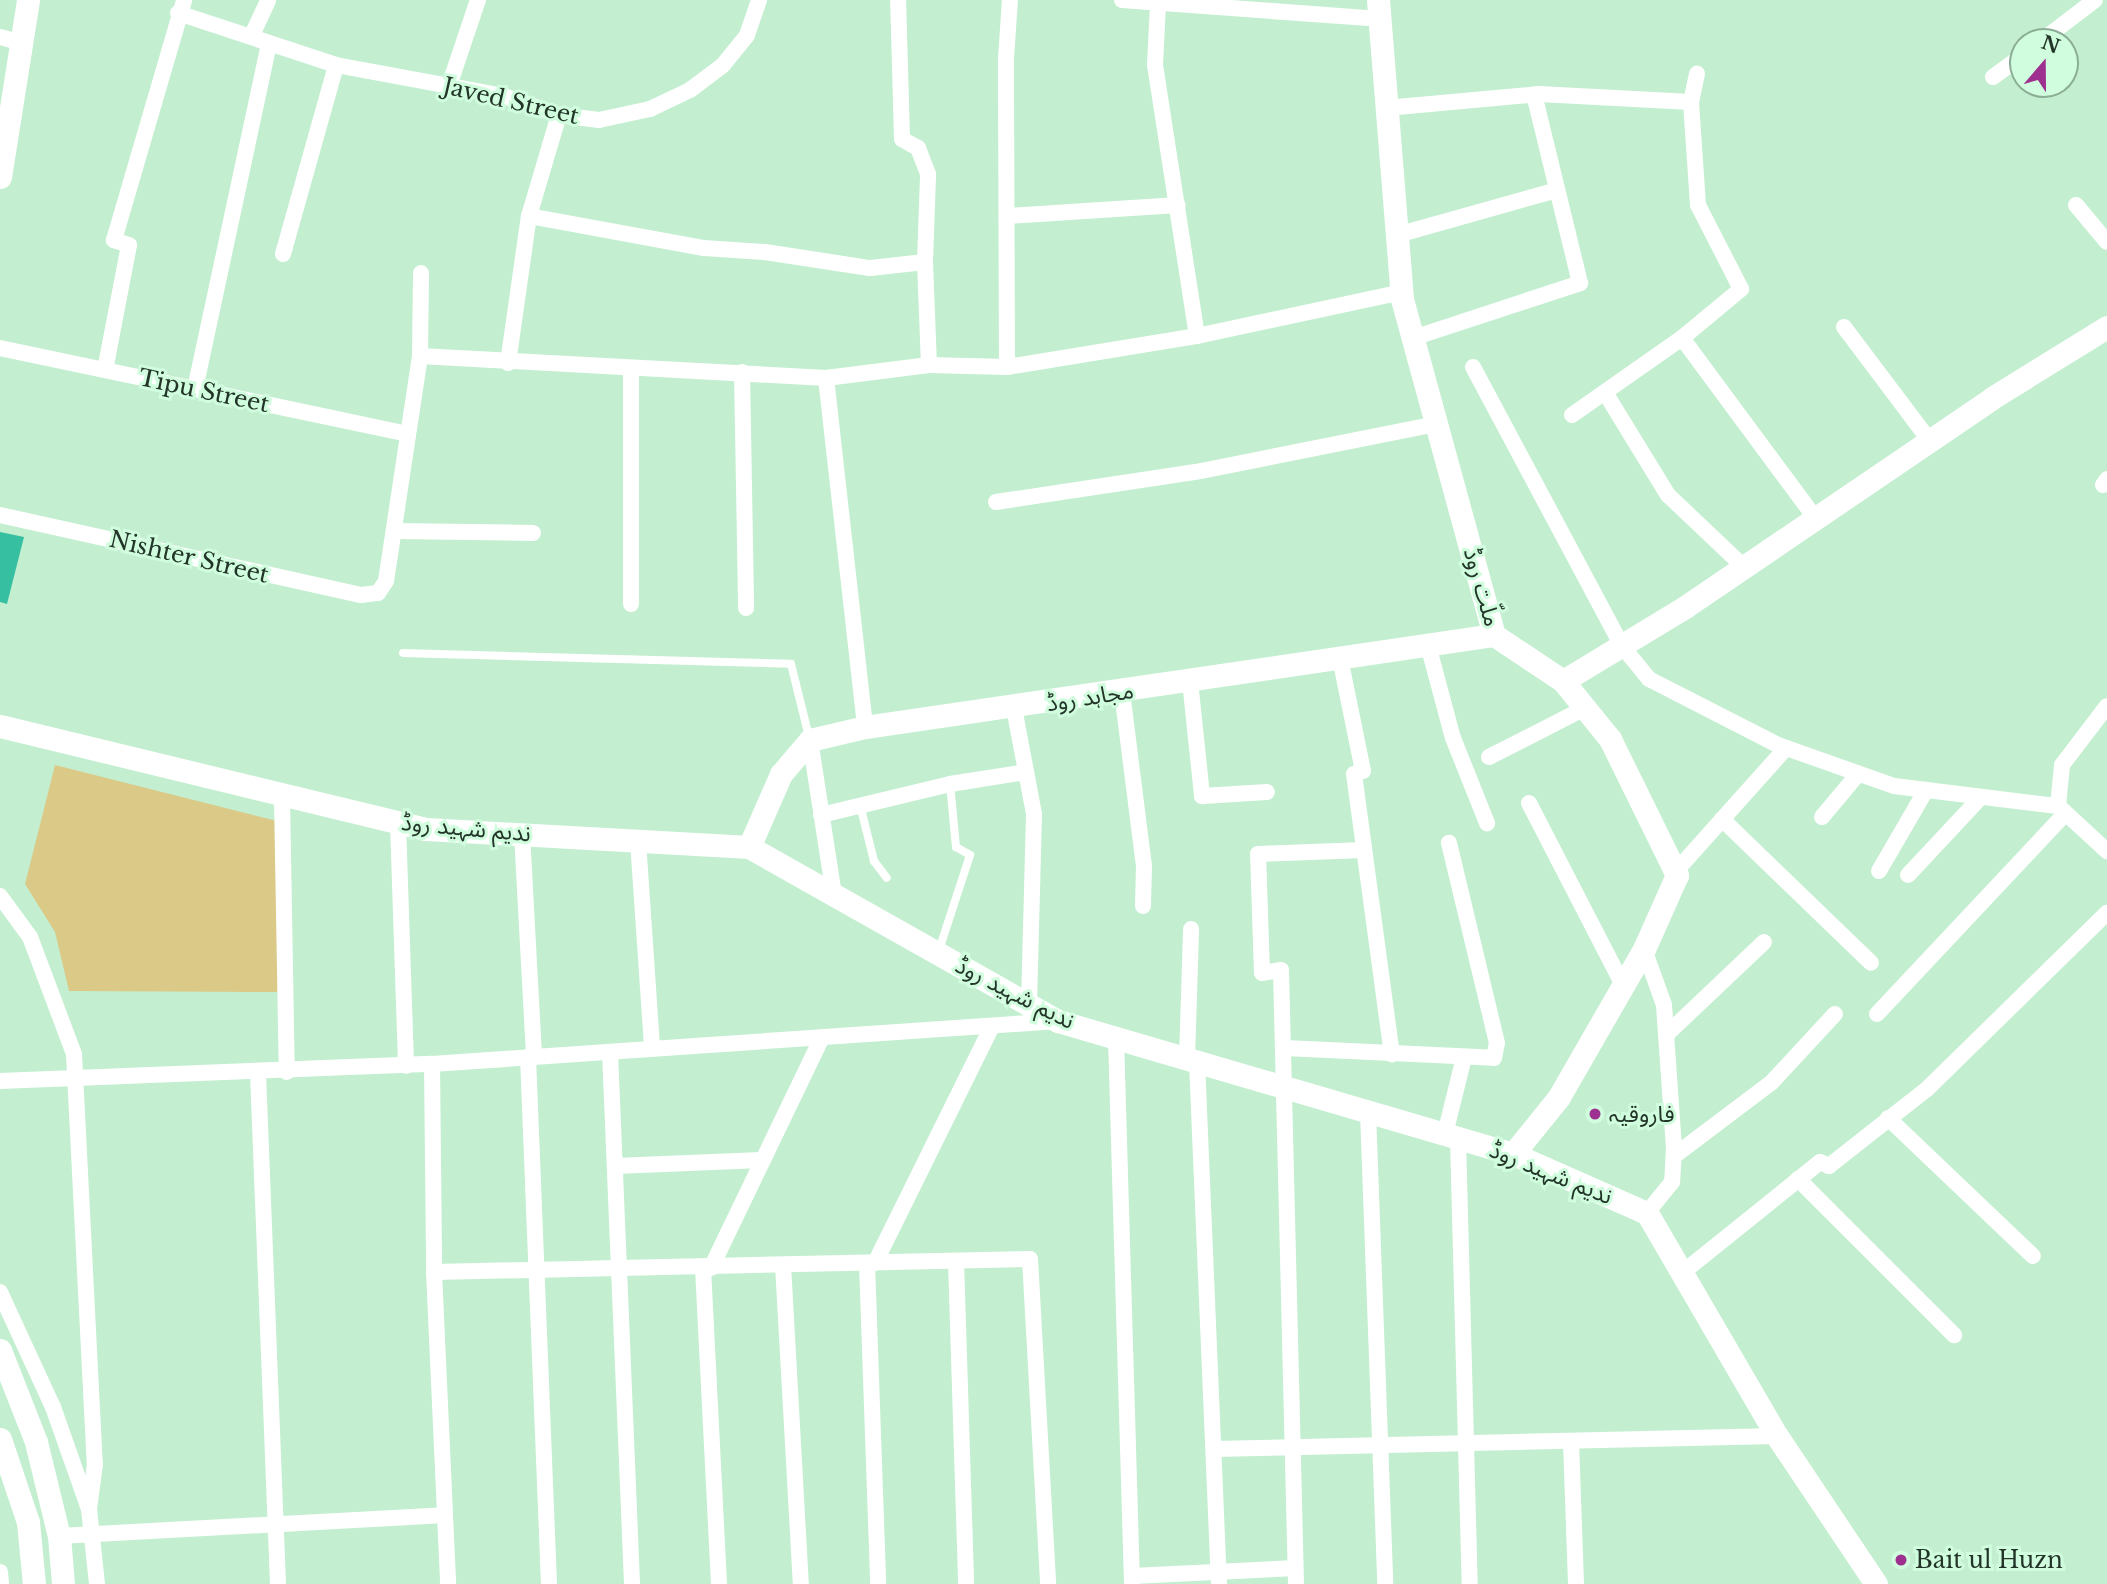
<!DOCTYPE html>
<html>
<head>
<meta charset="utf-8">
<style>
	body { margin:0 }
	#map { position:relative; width:2107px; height:1584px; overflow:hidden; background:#c3efd0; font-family:"Libre Baskerville","Noto Sans Arabic",serif }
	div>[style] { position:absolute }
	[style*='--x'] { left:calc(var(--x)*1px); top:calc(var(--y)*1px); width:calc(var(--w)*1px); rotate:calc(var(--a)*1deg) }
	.green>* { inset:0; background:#dbc988 }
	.building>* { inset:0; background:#37bfa1 }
	.lane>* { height:8px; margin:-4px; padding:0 4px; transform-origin:4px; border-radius:4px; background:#fff }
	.street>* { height:16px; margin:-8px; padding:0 8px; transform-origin:8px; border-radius:8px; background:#fff }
	.secondary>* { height:23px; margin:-11.5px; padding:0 11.5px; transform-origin:11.5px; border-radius:11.5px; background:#fff }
	.dots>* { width:19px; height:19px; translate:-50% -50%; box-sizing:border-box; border:4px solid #d0fddd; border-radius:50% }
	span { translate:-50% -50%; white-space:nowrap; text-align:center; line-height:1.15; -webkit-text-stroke:6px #d0fddd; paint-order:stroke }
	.street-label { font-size:23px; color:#233529 }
	.poi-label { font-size:23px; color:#233529 }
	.left { translate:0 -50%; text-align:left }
	.north { position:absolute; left:2009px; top:28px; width:70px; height:70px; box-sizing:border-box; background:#d0fddd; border:2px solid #8bad95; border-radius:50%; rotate:20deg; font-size:19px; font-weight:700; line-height:28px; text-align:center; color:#233529 }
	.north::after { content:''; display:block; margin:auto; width:24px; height:32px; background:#9e308f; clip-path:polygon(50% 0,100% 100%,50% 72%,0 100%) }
</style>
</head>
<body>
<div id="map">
	<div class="green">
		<i style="clip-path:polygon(55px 765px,285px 823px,280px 992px,69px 991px,55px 932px,25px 884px)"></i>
	</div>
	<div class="building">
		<i style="clip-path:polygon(0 532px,24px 537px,7px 604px,0 602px)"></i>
	</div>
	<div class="lane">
		<i style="--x:403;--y:653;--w:388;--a:1.6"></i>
		<i style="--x:791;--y:664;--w:75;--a:76.1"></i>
		<i style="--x:860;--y:805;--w:58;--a:76"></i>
		<i style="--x:874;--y:861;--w:21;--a:53"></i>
		<i style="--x:939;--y:950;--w:100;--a:-71.9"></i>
		<i style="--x:970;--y:855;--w:16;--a:-150"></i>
		<i style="--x:956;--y:847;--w:63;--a:-95.4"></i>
	</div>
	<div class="street">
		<i style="--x:1122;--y:0;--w:258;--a:4.2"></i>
		<i style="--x:1158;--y:5;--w:60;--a:92.9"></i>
		<i style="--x:1155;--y:65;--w:274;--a:81.2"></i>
		<i style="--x:178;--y:13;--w:166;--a:18.2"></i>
		<i style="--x:336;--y:65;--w:171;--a:10.5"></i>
		<i style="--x:504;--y:96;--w:58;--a:19.1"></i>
		<i style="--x:559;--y:115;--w:40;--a:7.1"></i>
		<i style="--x:599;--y:120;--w:52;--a:-12.2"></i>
		<i style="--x:650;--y:109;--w:44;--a:-25.4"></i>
		<i style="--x:690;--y:90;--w:41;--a:-37.1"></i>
		<i style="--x:723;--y:65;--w:38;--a:-51"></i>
		<i style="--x:747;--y:35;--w:37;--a:-71"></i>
		<i style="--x:252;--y:35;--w:38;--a:-65"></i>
		<i style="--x:0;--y:37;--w:24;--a:15"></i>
		<i style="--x:2040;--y:42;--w:69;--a:-37.4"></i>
		<i style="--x:1993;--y:77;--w:37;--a:-36"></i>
		<i style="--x:449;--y:86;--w:91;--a:-71.4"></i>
		<i style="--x:1386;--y:108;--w:154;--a:-5.2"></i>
		<i style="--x:1539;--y:94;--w:152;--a:3"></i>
		<i style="--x:2076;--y:205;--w:48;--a:50"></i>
		<i style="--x:529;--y:216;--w:178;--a:10.4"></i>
		<i style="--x:704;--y:248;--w:61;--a:3.8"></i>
		<i style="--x:765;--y:252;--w:106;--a:8.7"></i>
		<i style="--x:870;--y:268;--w:55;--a:-6.2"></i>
		<i style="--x:925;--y:262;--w:88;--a:-88"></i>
		<i style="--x:928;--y:174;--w:28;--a:-111"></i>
		<i style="--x:918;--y:148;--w:18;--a:-151"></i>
		<i style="--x:902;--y:139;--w:139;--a:-91.6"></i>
		<i style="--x:1007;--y:216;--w:171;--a:-3.7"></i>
		<i style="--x:1397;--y:235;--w:166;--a:-15.7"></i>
		<i style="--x:283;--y:254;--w:196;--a:-74.3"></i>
		<i style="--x:925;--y:262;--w:103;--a:87.8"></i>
		<i style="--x:1844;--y:327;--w:141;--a:53"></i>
		<i style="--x:1413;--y:338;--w:176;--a:-18.2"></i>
		<i style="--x:1580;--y:283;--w:194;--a:-103.7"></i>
		<i style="--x:1682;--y:338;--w:224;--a:53.5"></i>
		<i style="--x:0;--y:348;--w:417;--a:11.9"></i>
		<i style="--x:420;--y:356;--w:407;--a:3.1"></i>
		<i style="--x:826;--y:378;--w:104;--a:-7.2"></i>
		<i style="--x:929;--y:365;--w:78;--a:1.5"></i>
		<i style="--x:1007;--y:367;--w:193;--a:-9.3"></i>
		<i style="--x:1197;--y:336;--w:210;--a:-12.1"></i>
		<i style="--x:508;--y:363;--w:148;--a:-81.9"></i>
		<i style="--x:529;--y:216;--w:105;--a:-73.5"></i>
		<i style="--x:1007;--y:367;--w:309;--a:-90.2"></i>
		<i style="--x:1006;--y:58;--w:58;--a:-86.1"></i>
		<i style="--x:1473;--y:367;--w:316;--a:61.9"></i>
		<i style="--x:1622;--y:646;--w:43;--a:50.7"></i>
		<i style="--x:1649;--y:679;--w:145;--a:27.1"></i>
		<i style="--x:1778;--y:745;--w:123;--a:19.5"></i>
		<i style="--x:1894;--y:786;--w:165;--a:7"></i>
		<i style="--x:2058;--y:806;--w:67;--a:42.6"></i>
		<i style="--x:105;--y:370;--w:127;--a:-79.1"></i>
		<i style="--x:129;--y:245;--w:16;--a:-162"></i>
		<i style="--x:114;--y:240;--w:250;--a:-73.7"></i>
		<i style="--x:742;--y:372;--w:236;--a:89"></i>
		<i style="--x:826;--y:378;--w:351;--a:83.6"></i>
		<i style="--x:195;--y:389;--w:353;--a:-77.9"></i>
		<i style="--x:1606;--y:394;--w:119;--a:58.5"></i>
		<i style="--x:1668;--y:495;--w:105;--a:43.5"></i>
		<i style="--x:1572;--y:415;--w:134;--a:-35"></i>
		<i style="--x:1682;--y:338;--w:77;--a:-39.7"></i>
		<i style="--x:1741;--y:289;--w:94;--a:-117.1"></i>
		<i style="--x:1698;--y:205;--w:103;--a:-93.9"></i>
		<i style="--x:1691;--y:102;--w:29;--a:-78"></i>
		<i style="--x:2103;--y:485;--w:7;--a:-56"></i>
		<i style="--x:996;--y:502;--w:207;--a:-8.6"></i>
		<i style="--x:1201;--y:471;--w:240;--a:-11.3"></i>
		<i style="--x:0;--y:515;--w:370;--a:12.5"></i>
		<i style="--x:361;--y:595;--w:17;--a:-7"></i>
		<i style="--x:378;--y:593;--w:14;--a:-56"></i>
		<i style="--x:386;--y:581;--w:228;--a:-81.4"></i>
		<i style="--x:420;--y:356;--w:83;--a:-89.3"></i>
		<i style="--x:394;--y:531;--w:139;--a:0.8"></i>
		<i style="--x:631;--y:604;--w:234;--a:-90"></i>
		<i style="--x:1428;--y:645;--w:96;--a:75"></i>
		<i style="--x:1453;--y:738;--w:92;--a:68.2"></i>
		<i style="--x:1340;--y:658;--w:115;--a:78.5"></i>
		<i style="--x:1363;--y:771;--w:9;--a:162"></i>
		<i style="--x:1354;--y:774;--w:283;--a:82.3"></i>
		<i style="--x:1190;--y:681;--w:116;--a:84"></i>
		<i style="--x:1202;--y:796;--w:65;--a:-3.5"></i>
		<i style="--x:1122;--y:692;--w:174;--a:82.8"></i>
		<i style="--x:1144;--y:865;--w:41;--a:91.4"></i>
		<i style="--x:1014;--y:708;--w:108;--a:79.3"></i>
		<i style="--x:1034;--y:814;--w:191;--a:91.5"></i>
		<i style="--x:810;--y:740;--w:157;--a:81.2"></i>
		<i style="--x:1489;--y:757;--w:108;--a:-27"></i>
		<i style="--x:282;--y:798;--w:274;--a:89"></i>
		<i style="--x:1529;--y:803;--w:205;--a:62.7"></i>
		<i style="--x:2058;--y:806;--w:41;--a:-84.4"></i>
		<i style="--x:2062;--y:765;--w:74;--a:-52.7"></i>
		<i style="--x:821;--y:815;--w:133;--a:-13.5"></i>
		<i style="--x:950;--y:784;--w:77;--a:-9"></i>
		<i style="--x:1822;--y:817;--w:56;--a:-50.1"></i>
		<i style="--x:1722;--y:819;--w:207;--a:44"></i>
		<i style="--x:398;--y:823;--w:243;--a:88.1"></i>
		<i style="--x:522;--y:834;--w:223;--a:86.9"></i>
		<i style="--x:638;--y:841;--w:208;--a:86.1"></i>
		<i style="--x:1676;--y:871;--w:165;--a:-48.2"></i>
		<i style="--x:1879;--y:871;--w:94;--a:-59.9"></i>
		<i style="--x:1908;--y:875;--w:107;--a:-46.9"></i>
		<i style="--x:0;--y:896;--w:51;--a:53.8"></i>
		<i style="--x:30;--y:937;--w:125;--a:69.4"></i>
		<i style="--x:74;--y:1054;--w:411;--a:87.1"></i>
		<i style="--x:95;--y:1464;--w:45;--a:97.6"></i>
		<i style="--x:1644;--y:949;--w:59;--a:70.3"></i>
		<i style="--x:1664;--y:1005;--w:142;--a:86"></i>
		<i style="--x:1674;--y:1147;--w:35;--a:93"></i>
		<i style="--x:1672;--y:1182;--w:40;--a:129"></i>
		<i style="--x:1877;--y:1014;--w:274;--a:-46.8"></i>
		<i style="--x:1666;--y:1035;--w:135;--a:-43.5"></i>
		<i style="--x:1116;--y:1038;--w:546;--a:88.32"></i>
		<i style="--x:1285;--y:1048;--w:209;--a:2.7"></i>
		<i style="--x:1494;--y:1058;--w:15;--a:-79"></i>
		<i style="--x:1497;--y:1043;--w:206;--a:-103.5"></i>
		<i style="--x:610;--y:1052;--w:532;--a:87.63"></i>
		<i style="--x:528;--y:1057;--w:527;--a:87.72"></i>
		<i style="--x:1187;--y:1059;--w:130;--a:-88.2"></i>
		<i style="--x:1197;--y:1062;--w:522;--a:87.59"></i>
		<i style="--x:432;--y:1064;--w:208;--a:89.4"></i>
		<i style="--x:434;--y:1272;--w:312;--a:87.4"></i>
		<i style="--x:258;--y:1073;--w:511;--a:87.76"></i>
		<i style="--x:0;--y:1081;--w:432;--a:-2.3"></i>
		<i style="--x:432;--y:1064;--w:627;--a:-3.93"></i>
		<i style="--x:1368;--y:1112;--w:472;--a:87.9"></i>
		<i style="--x:1888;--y:1118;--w:200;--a:43.6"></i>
		<i style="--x:1445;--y:1134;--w:79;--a:-76.1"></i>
		<i style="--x:1458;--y:1138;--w:446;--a:88.5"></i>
		<i style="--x:1674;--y:1156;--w:121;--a:-37"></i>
		<i style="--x:1771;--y:1083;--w:94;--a:-47.2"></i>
		<i style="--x:615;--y:1166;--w:147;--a:-2.3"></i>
		<i style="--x:1798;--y:1179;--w:221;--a:45"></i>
		<i style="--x:956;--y:1261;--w:323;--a:88.2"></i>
		<i style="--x:867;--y:1263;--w:321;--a:88"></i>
		<i style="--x:875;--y:1263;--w:264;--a:-63.7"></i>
		<i style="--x:783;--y:1265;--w:320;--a:86.8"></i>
		<i style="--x:703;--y:1268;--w:316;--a:87.1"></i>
		<i style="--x:711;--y:1268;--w:256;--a:-64.3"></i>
		<i style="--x:434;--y:1272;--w:596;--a:-1.25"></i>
		<i style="--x:1030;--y:1259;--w:325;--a:86.8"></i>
		<i style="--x:1682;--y:1273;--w:177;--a:-38.8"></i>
		<i style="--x:1820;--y:1162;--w:10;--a:24"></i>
		<i style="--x:1829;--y:1166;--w:125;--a:-38.2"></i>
		<i style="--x:1927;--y:1089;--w:252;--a:-44.4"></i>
		<i style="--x:0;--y:1292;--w:127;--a:65.3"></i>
		<i style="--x:53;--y:1407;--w:108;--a:70.6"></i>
		<i style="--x:89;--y:1509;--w:75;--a:83.9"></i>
		<i style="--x:1571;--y:1441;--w:143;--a:88"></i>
		<i style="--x:1214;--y:1449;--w:563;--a:-1.32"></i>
		<i style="--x:59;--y:1536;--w:386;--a:-3.1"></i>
		<i style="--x:0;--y:1572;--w:12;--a:85"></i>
		<i style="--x:1132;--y:1576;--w:163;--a:-2.8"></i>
		<i style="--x:1296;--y:1584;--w:614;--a:-91.4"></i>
		<i style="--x:1281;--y:970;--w:19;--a:171"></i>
		<i style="--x:1262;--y:973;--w:119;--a:-91.9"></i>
		<i style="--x:1258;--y:854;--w:106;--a:-2.2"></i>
	</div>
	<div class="secondary">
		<i style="--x:1378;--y:0;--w:300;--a:85.4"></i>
		<i style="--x:1402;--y:299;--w:348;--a:74.7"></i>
		<i style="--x:1494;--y:635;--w:83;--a:33.7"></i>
		<i style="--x:1563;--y:681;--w:75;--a:51"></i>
		<i style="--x:1610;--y:739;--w:152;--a:63.8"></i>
		<i style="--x:1677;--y:875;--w:81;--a:114"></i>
		<i style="--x:1644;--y:949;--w:171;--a:119.9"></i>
		<i style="--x:1559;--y:1097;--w:73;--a:128.9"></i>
		<i style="--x:0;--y:177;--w:179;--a:-81"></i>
		<i style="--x:1563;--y:681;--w:143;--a:-31.2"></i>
		<i style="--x:1685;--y:607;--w:371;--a:-34.2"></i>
		<i style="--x:1992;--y:398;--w:135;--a:-31.7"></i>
		<i style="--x:0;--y:726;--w:438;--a:13.6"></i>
		<i style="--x:426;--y:829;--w:324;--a:3.2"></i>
		<i style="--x:749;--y:847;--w:355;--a:29.4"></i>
		<i style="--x:1058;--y:1021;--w:474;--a:16.3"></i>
		<i style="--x:1513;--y:1154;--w:146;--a:23.8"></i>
		<i style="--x:1647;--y:1213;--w:258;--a:59.8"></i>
		<i style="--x:1777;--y:1436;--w:178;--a:56.2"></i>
		<i style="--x:749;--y:847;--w:80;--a:-66.3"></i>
		<i style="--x:781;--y:774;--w:45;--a:-49.5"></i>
		<i style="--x:810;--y:740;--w:57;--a:-13.3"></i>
		<i style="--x:865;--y:727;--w:636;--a:-8.32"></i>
		<i style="--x:0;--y:1350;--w:99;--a:68.6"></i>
		<i style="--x:36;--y:1442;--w:97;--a:76.3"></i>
		<i style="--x:59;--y:1536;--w:48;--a:85.2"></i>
		<i style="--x:0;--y:1439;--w:88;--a:71.4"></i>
		<i style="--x:28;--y:1522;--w:62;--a:84.5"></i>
	</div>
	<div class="dots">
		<i style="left:1595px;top:1114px;background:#9e308f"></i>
		<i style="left:1901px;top:1560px;background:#9e308f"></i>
	</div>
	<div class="street-label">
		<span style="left:511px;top:101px;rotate:13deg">Javed Street</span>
		<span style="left:204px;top:391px;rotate:12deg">Tipu Street</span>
		<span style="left:189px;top:557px;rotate:13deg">Nishter Street</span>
		<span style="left:1482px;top:587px;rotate:74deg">ملّت روڈ</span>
		<span style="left:1090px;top:697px;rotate:-9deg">مجاہد روڈ</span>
		<span style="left:466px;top:828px;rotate:5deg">ندیم شہید روڈ</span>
		<span style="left:1015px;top:993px;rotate:27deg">ندیم شہید روڈ</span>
		<span style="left:1551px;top:1173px;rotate:22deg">ندیم شہید روڈ</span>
	</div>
	<div class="poi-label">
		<span class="left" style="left:1609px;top:1114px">فاروقیہ</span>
		<span class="left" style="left:1915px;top:1560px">Bait ul Huzn</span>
	</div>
	<div class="north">N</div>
</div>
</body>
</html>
